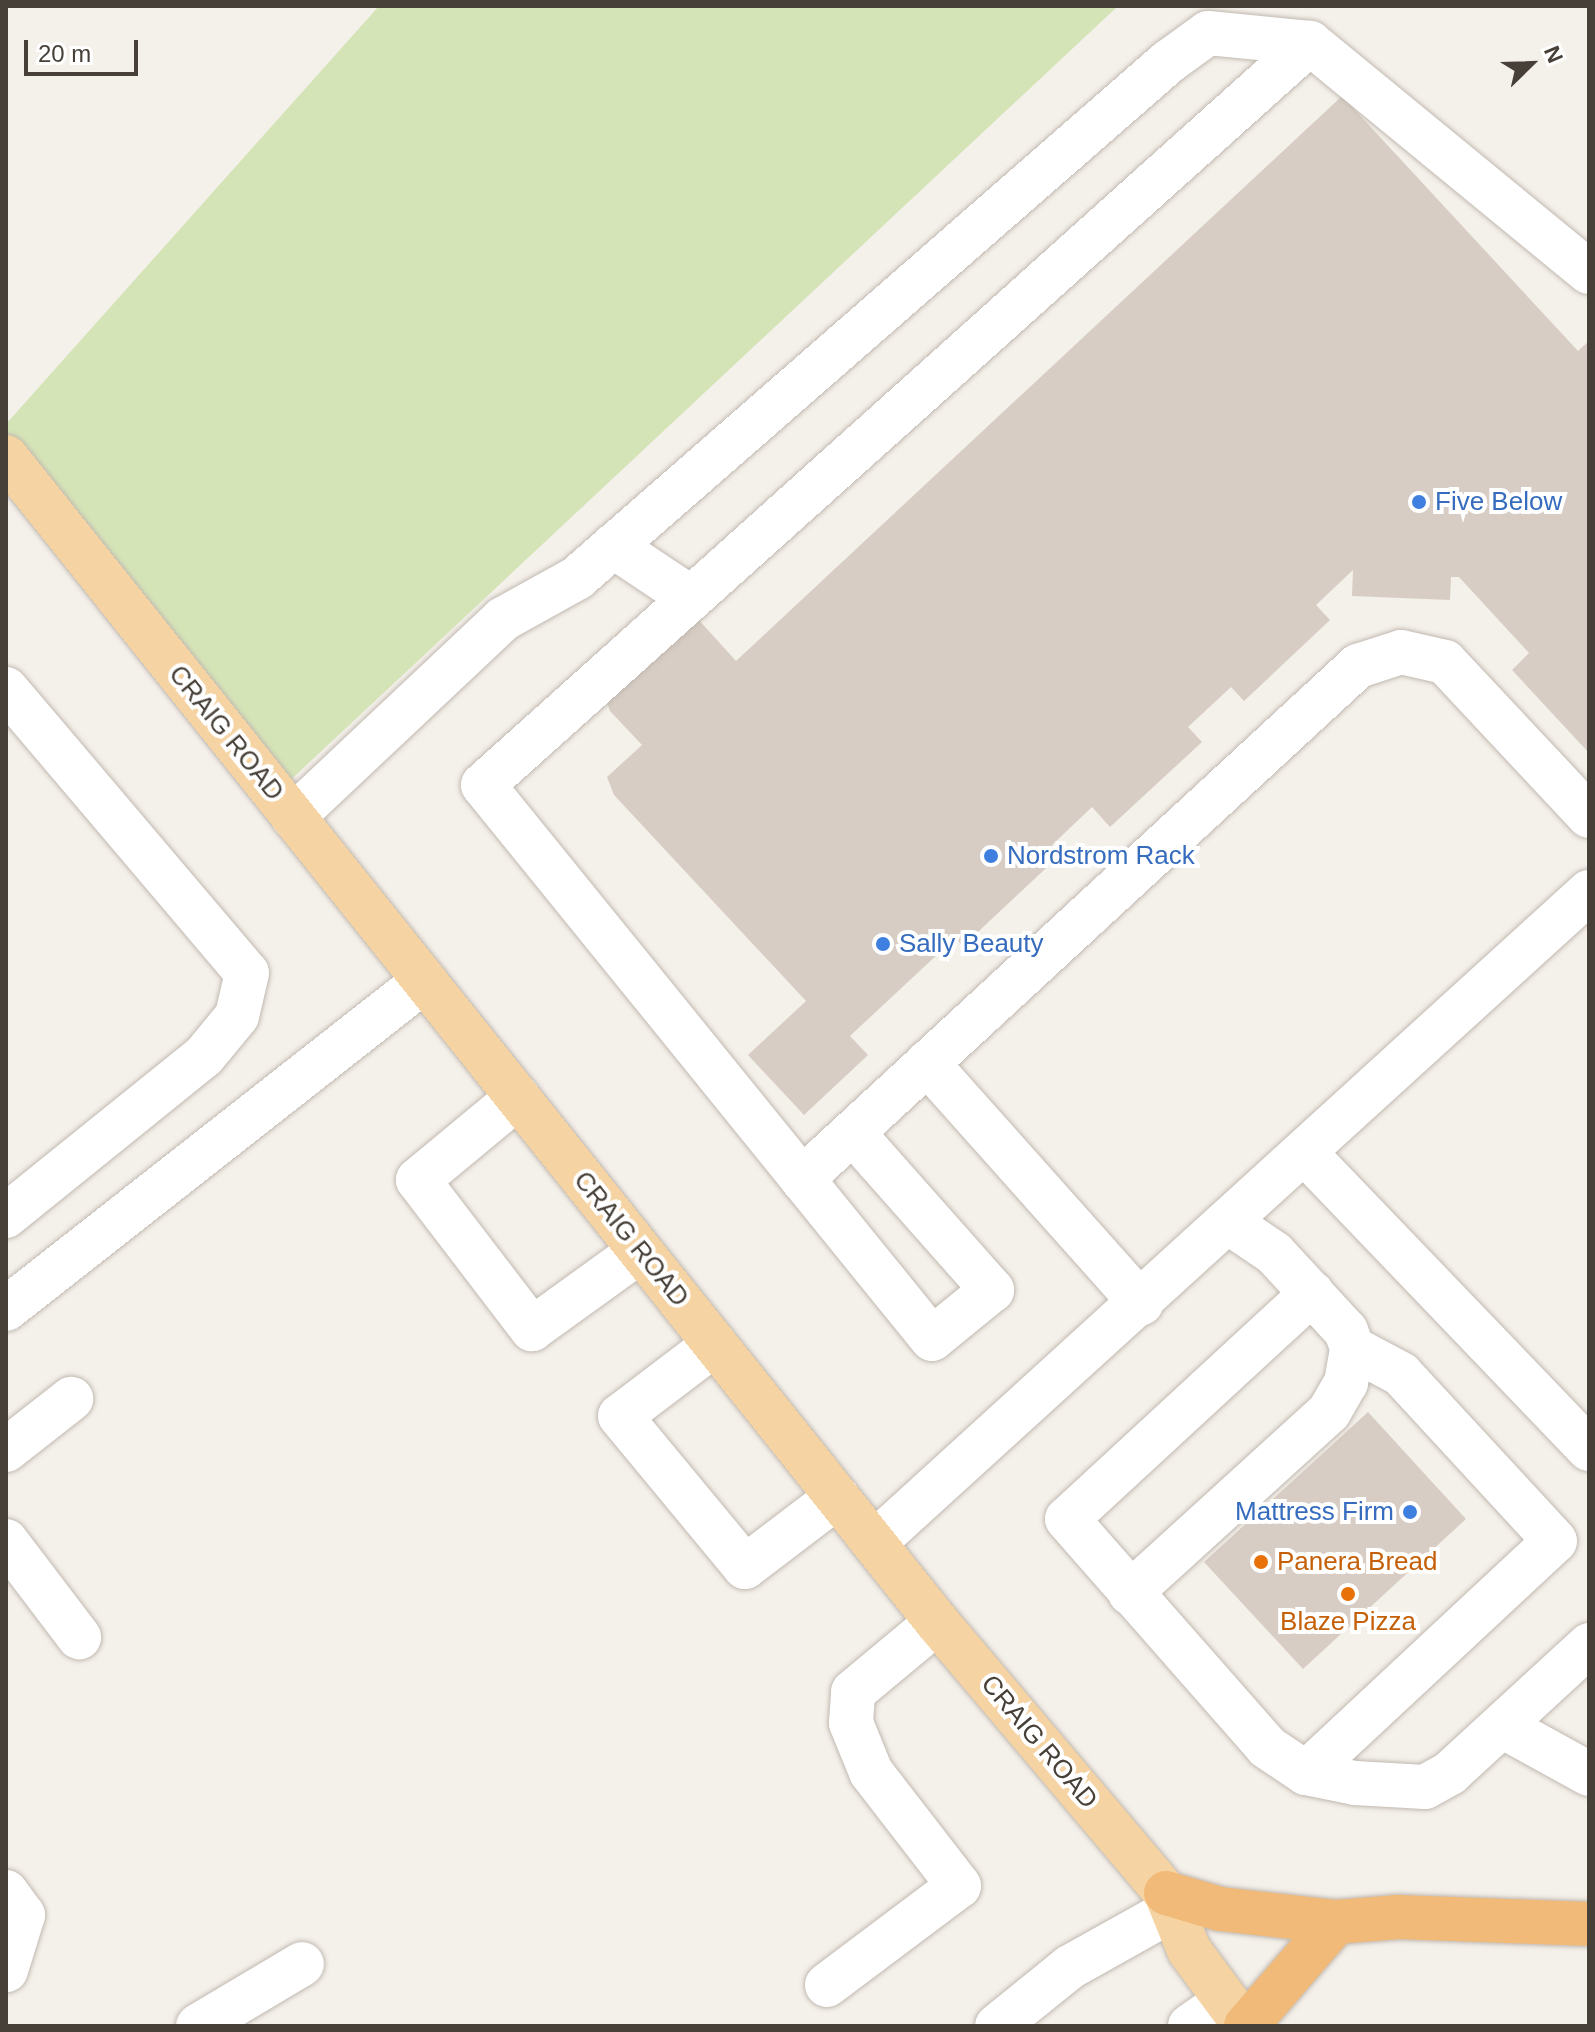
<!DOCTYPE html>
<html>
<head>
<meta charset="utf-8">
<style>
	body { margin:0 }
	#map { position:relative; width:1595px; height:2032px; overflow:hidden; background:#f4f0ea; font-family:Arial,sans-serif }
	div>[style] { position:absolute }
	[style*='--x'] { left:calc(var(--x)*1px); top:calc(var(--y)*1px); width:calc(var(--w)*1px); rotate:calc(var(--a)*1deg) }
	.green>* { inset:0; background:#d5e4b7 }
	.building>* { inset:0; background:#d7cdc4 }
	.roads { filter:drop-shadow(0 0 2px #c1b9b1) drop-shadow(0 0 2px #c1b9b1) }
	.minor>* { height:44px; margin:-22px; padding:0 22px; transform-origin:22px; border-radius:22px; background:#fff }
	.major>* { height:44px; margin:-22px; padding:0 22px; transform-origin:22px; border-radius:22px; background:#f5d3a2 }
	.highway>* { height:44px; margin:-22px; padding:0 22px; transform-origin:22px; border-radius:22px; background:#f1ba78 }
	.dots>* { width:22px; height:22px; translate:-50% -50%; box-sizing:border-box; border:4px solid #fff; border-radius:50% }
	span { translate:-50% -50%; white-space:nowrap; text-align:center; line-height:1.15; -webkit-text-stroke:8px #fff; paint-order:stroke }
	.shop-label { font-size:26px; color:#366cbe }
	.left { translate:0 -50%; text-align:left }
	.right { translate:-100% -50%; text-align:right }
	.street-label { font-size:26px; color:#474039 }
	.food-label { font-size:26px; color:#c56008 }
	.frame { position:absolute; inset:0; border:8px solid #474039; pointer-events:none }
	.north { position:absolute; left:1491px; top:24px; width:80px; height:80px; -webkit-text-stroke:6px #fff; paint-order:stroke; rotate:67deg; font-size:22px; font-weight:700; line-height:32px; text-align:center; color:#474039 }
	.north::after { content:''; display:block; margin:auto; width:28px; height:36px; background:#474039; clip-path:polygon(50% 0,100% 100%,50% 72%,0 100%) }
	.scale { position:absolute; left:24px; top:40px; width:114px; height:36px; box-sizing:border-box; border:4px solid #474039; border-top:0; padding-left:10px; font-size:24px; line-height:28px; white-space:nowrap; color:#474039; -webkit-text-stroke:6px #fff; paint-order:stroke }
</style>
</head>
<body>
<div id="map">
	<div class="green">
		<i style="clip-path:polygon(379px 6px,1118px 6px,283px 787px,6px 459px,6px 424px)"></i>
	</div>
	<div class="building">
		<i style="clip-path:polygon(1342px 96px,1578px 351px,1589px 341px,1589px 753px,1512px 670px,1529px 653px,1459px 577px,1451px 577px,1450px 600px,1352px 596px,1353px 570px,1316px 605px,1330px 620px,1244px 701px,1231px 687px,1188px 727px,1202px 742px,1110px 827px,1092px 807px,1052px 845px,1061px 854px,963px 946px,955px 938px,850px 1036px,868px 1055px,804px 1115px,748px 1055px,806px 1001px,614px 795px,607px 777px,642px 745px,610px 711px,602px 689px,688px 608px,736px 661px)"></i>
		<i style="clip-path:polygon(1368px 1412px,1466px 1519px,1303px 1669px,1204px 1562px)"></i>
	</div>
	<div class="roads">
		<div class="minor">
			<i style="--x:613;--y:546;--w:94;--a:33.7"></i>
			<i style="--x:6;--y:689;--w:372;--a:49.7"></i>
			<i style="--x:247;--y:973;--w:44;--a:103.1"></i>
			<i style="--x:237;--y:1016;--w:52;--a:129.5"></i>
			<i style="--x:204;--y:1056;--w:255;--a:141.1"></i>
			<i style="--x:293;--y:817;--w:289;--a:-43.3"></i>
			<i style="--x:503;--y:619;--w:85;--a:-29"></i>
			<i style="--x:577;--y:578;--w:785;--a:-41.12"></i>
			<i style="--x:1168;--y:62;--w:49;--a:-35.9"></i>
			<i style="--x:1208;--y:33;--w:102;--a:5.6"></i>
			<i style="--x:927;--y:1063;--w:322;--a:48.3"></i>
			<i style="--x:518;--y:1097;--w:130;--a:140.3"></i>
			<i style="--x:418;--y:1180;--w:188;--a:52.6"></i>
			<i style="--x:532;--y:1329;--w:133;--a:-35.8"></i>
			<i style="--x:853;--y:1133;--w:210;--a:48.5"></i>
			<i style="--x:992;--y:1290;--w:77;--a:140.8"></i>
			<i style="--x:932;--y:1339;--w:713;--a:-129.02"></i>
			<i style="--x:483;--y:785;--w:1111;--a:-41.9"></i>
			<i style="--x:1310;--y:43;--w:361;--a:39.4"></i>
			<i style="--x:1306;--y:1154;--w:409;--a:46.2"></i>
			<i style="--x:802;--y:1179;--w:757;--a:-42.7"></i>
			<i style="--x:1358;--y:666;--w:45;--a:-18"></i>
			<i style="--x:1401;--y:652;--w:45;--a:12.8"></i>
			<i style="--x:1445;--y:662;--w:211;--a:46.9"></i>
			<i style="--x:1312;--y:1293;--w:333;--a:137.3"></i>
			<i style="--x:1067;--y:1519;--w:303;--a:48.7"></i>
			<i style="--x:1267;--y:1747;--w:47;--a:33.7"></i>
			<i style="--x:1306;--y:1773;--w:50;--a:11.5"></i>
			<i style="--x:1355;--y:1783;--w:70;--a:3.3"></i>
			<i style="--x:1425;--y:1787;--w:29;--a:-29"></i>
			<i style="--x:1450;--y:1773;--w:189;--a:-42.6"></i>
			<i style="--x:6;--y:1309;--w:531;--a:-38.12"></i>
			<i style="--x:715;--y:1344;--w:119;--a:142.8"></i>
			<i style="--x:620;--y:1416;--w:196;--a:50.4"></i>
			<i style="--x:745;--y:1567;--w:116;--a:-37.3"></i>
			<i style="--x:6;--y:1450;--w:83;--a:-38.1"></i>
			<i style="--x:6;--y:1541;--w:121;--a:52.8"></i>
			<i style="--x:874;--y:1543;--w:967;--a:-42.32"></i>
			<i style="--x:1130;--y:1593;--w:269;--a:-42.3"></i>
			<i style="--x:1329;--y:1412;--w:34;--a:-60"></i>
			<i style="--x:1346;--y:1383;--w:36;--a:-80"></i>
			<i style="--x:1352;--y:1348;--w:18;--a:-109"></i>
			<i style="--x:1346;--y:1331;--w:106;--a:-132.7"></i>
			<i style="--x:1274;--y:1253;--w:55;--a:-146"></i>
			<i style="--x:1502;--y:1726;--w:99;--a:28.9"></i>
			<i style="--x:1306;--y:1773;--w:340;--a:-43"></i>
			<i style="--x:1555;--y:1541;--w:227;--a:-132.7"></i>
			<i style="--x:1401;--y:1374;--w:55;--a:-152"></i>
			<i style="--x:6;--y:1892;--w:29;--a:54"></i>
			<i style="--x:23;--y:1915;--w:58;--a:107.2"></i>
			<i style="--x:827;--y:1985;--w:165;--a:-36.9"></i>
			<i style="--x:959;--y:1886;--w:144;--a:-127.7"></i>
			<i style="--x:871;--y:1772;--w:53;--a:-112.2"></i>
			<i style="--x:851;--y:1723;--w:31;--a:-86"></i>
			<i style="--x:853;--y:1692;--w:109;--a:-39.8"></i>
			<i style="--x:198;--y:2026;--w:121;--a:-30.8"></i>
			<i style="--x:997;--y:2026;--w:94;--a:-38.9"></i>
			<i style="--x:1070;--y:1967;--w:117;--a:-29.2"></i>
			<i style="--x:1190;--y:2026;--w:44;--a:-34.8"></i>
		</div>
		<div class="major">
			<i style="--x:6;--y:457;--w:1491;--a:51.37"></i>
			<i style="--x:937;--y:1622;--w:355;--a:49.8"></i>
			<i style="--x:1166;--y:1893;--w:61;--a:68"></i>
			<i style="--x:1189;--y:1950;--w:94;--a:53.6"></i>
		</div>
		<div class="highway">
			<i style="--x:1166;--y:1893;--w:56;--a:16.5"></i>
			<i style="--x:1220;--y:1909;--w:117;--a:6.4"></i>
			<i style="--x:1336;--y:1922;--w:63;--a:-4.5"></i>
			<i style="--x:1399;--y:1917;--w:190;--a:2.1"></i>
			<i style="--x:1246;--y:2026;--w:138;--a:-49.1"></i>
		</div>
	</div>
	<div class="dots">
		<i style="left:1419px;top:502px;background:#3f7fe0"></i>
		<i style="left:991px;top:856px;background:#3f7fe0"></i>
		<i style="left:883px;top:944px;background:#3f7fe0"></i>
		<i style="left:1410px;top:1512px;background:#3f7fe0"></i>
		<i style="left:1261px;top:1562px;background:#e8710a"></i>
		<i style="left:1348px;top:1594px;background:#e8710a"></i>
	</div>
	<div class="shop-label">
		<span class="left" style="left:1435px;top:502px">Five Below</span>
		<span class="left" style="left:1007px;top:856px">Nordstrom Rack</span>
		<span class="left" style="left:899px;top:944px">Sally Beauty</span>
		<span class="right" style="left:1394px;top:1512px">Mattress Firm</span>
	</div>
	<div class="street-label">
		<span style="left:226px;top:733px;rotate:51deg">CRAIG ROAD</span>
		<span style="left:631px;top:1239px;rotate:51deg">CRAIG ROAD</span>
		<span style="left:1039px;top:1742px;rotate:50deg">CRAIG ROAD</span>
	</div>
	<div class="food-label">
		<span class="left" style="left:1277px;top:1562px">Panera Bread</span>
		<span style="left:1348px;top:1622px">Blaze Pizza</span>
	</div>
	<div class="frame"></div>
	<div class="north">N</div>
	<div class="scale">20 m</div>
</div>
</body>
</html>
